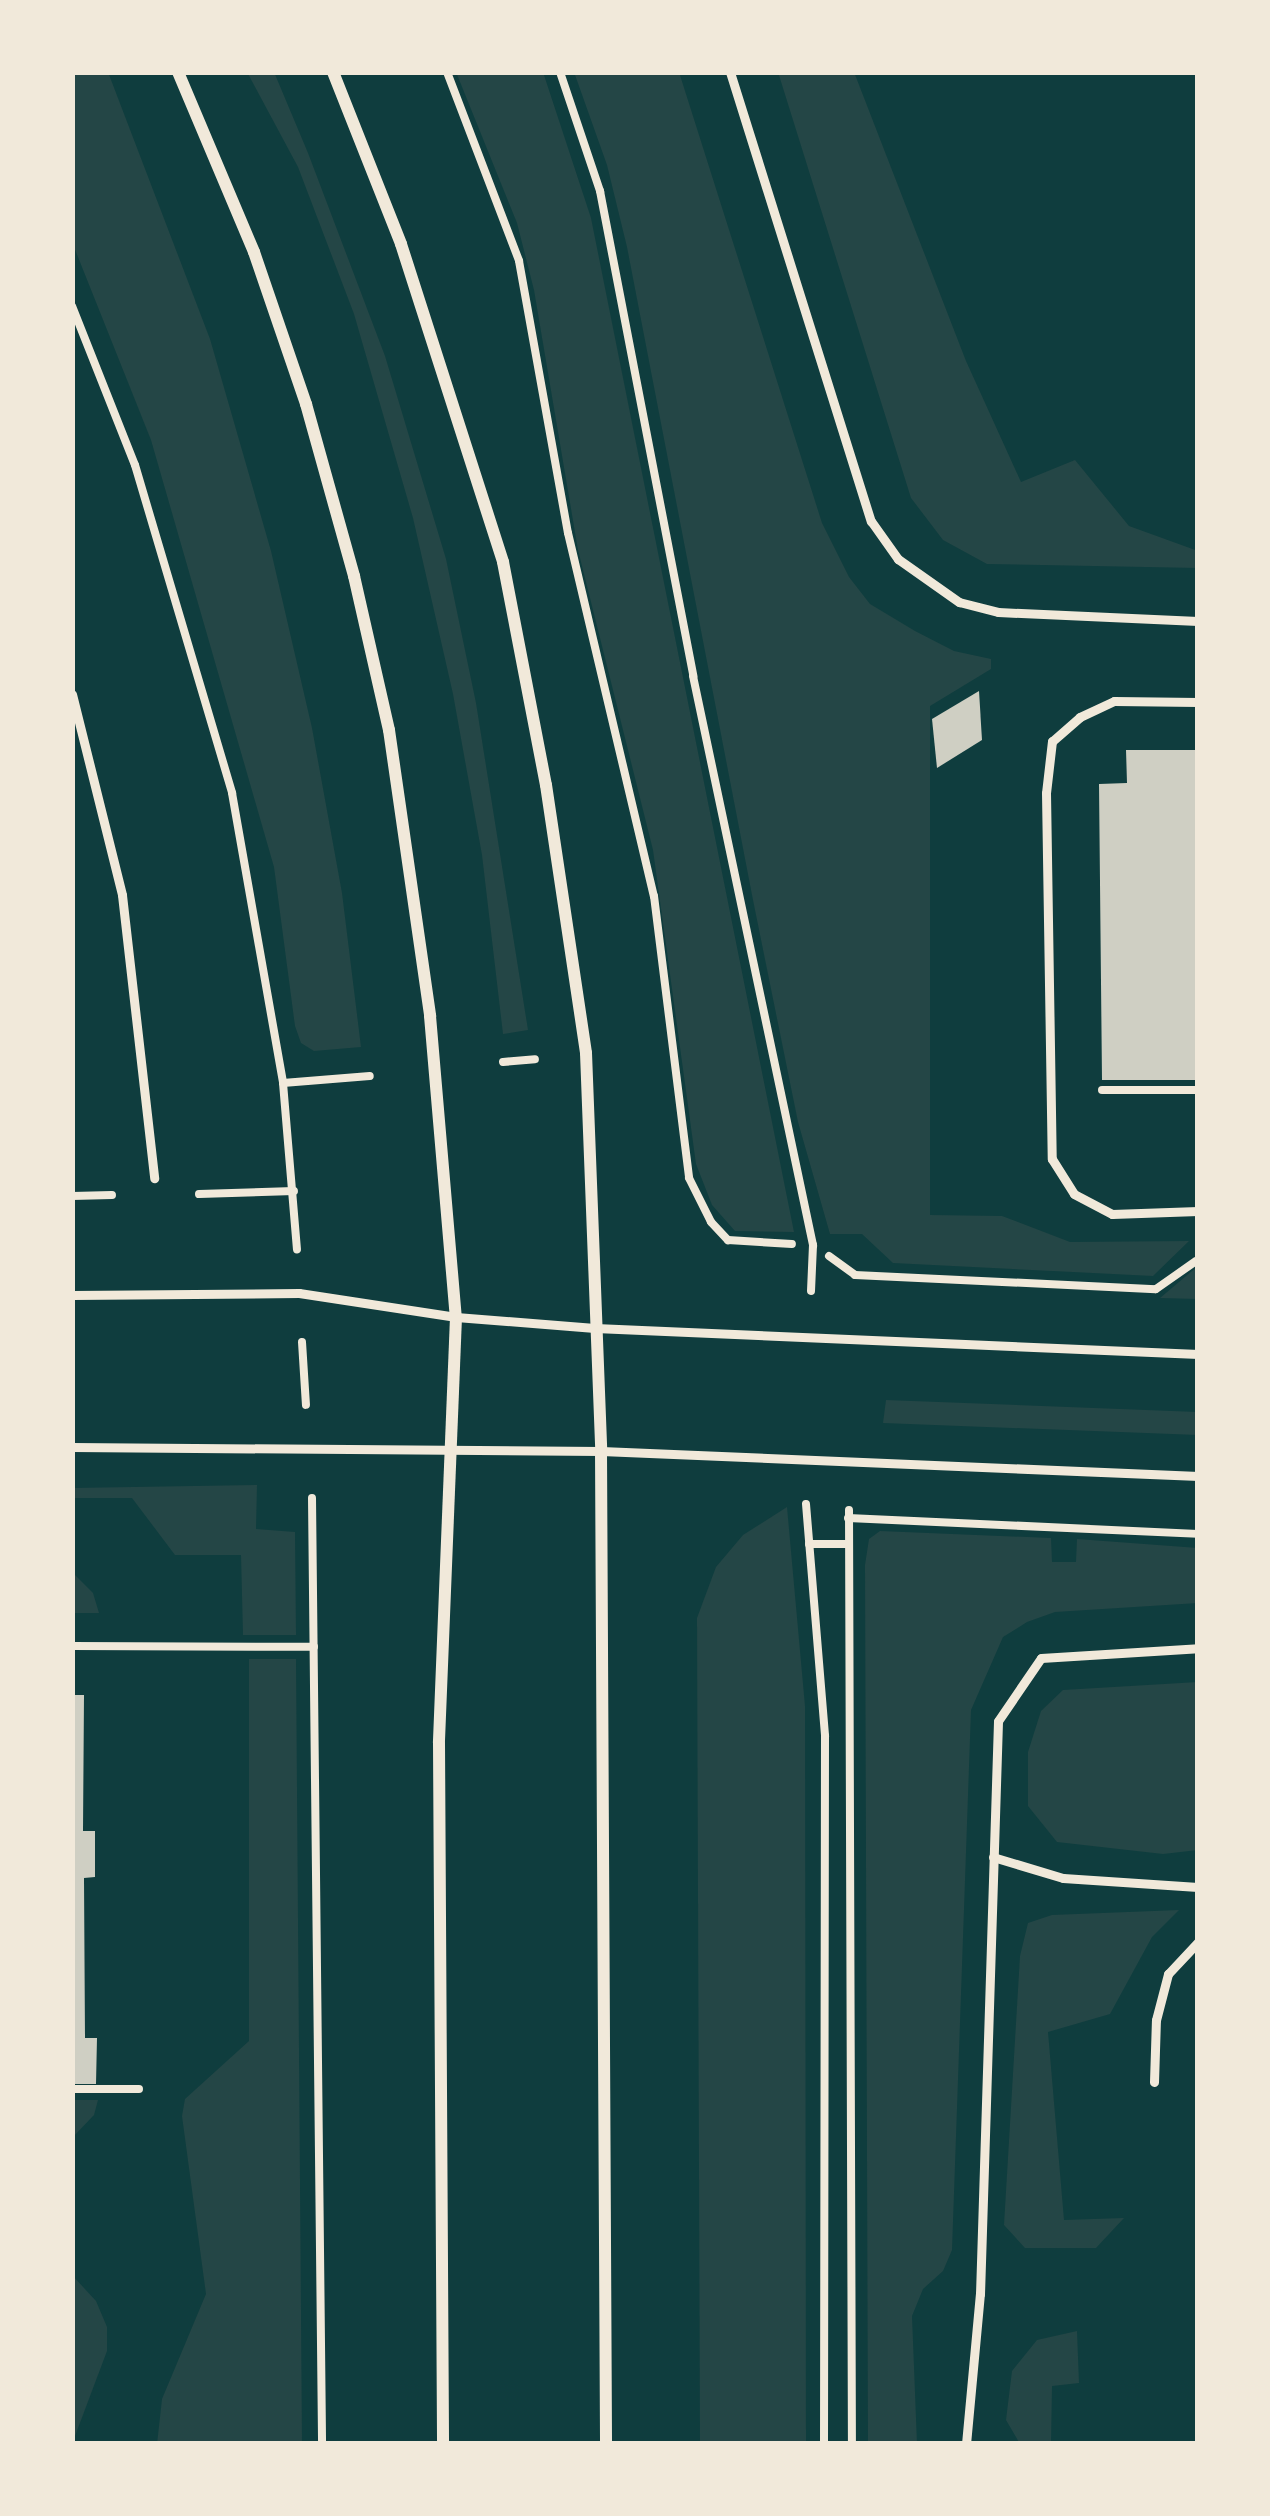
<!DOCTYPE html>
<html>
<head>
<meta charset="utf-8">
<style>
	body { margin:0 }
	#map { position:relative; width:1270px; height:2516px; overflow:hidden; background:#0f3d3e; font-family:Arial,sans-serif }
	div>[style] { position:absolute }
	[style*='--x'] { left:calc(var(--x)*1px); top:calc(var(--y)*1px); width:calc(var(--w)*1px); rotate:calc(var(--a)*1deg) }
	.green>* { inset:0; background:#244646 }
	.building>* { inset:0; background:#cfcfc3 }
	.path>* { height:8px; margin:-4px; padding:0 4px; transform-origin:4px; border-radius:4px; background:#f1e9da }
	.service>* { height:9px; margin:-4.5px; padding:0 4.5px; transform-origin:4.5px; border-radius:4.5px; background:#f1e9da }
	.minor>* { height:12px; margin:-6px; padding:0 6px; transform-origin:6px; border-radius:6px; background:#f1e9da }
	span { translate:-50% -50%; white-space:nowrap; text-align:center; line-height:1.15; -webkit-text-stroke:12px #f1e9da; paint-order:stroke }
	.frame { position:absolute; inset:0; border:75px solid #f1e9da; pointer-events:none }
</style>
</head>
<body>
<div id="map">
	<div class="green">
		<i style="clip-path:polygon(72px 72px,108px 72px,210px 339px,271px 551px,312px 728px,342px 893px,361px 1047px,314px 1051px,301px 1043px,295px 1026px,274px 867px,151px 440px,72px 242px)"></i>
		<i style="clip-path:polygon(247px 72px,274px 72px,308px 153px,385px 356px,446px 559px,476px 703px,528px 1030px,503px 1034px,482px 855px,453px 694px,413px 518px,354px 314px,298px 167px)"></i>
		<i style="clip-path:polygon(456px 72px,543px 72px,591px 218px,794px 1232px,735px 1231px,712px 1205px,696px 1164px,653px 850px,578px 550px,534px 290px,517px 223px)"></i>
		<i style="clip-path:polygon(574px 72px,679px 72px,822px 523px,849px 577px,870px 604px,915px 631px,954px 651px,991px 659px,991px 669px,930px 706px,930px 1215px,1002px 1216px,1070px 1242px,1189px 1241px,1153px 1276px,893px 1263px,862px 1234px,830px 1234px,798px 1122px,753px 900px,627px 247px,607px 165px)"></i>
		<i style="clip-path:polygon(778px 72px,854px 72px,966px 361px,1021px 482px,1075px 460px,1129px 526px,1198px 551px,1198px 568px,987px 564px,943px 540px,911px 498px)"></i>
		<i style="clip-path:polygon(1198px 1266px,1198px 1299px,1160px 1298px)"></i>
		<i style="clip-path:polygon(886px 1400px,1198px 1412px,1198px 1435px,883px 1423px)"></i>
		<i style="clip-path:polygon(257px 1485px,256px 1529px,295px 1532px,296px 1635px,243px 1635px,241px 1555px,175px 1555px,132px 1498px,72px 1498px,72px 1488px)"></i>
		<i style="clip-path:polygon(787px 1507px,805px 1706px,806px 2444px,700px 2444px,697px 1618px,716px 1567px,743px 1535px)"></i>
		<i style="clip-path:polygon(880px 1531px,1051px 1538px,1052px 1562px,1076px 1562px,1077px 1539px,1198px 1548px,1198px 1603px,1055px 1612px,1027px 1622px,1003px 1637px,971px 1710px,952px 2250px,943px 2271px,923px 2289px,912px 2316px,917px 2444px,868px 2444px,865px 1565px,869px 1539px)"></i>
		<i style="clip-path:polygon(72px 1572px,93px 1593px,99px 1613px,72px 1613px)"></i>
		<i style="clip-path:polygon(249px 1659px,296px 1659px,302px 2444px,157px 2444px,162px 2399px,206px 2294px,182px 2116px,185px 2099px,249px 2041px)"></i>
		<i style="clip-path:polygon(1198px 1682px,1198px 1850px,1163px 1854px,1057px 1842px,1028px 1806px,1028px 1752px,1041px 1711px,1063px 1690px)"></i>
		<i style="clip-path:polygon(1179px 1910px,1152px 1937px,1110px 2014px,1048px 2032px,1064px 2220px,1124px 2218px,1096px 2248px,1025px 2248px,1004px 2225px,1020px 1956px,1028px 1923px,1052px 1915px)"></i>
		<i style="clip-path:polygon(72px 2100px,98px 2100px,94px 2115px,72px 2138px)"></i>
		<i style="clip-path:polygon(72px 2275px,96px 2301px,107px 2327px,107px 2351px,72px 2444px)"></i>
		<i style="clip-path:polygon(1077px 2331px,1079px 2383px,1052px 2386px,1051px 2444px,1020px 2444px,1006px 2420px,1012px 2371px,1037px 2340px)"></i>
	</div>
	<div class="building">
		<i style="clip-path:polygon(979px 691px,982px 740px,937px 768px,932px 719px)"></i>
		<i style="clip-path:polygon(1126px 750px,1198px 750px,1198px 1080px,1102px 1080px,1099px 784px,1127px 783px)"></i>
		<i style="clip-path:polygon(72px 1695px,84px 1695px,83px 1831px,95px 1831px,95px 1877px,84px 1878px,85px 2038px,97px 2038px,96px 2084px,72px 2084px)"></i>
	</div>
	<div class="path">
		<i style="--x:447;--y:72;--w:202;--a:69.1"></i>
		<i style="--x:519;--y:261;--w:276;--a:79.8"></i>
		<i style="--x:568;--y:533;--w:373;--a:76.7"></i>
		<i style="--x:654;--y:896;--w:284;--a:82.9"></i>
		<i style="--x:689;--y:1178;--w:49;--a:63.4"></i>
		<i style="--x:711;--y:1222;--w:25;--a:47"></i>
		<i style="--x:728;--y:1240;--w:64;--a:3.6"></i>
		<i style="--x:560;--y:72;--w:126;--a:71.4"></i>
		<i style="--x:600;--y:191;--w:494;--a:79.1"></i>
		<i style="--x:693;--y:676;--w:582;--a:78.09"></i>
		<i style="--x:813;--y:1245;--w:46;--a:92.5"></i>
		<i style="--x:72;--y:306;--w:171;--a:68.4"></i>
		<i style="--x:135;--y:465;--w:342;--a:73.5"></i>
		<i style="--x:232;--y:793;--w:294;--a:80"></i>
		<i style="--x:283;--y:1083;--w:167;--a:85.2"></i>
		<i style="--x:503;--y:1062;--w:32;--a:-5"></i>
		<i style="--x:283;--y:1083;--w:87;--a:-4.6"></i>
		<i style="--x:1102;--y:1090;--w:96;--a:0"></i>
		<i style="--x:199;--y:1194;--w:95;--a:-1.8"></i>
		<i style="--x:72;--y:1196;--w:40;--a:-1.4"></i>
		<i style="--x:829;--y:1256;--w:32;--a:36"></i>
		<i style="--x:855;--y:1275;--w:301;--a:2.7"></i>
		<i style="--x:1156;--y:1289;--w:49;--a:-35"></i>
		<i style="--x:302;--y:1342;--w:63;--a:86.4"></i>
		<i style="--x:312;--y:1498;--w:946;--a:89.39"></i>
		<i style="--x:806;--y:1504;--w:233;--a:85.3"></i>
		<i style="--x:825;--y:1736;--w:708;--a:90.08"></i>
		<i style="--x:849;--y:1510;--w:934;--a:89.82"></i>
		<i style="--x:848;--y:1518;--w:350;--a:2.6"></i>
		<i style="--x:809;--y:1544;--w:40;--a:0"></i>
		<i style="--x:72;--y:1646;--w:242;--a:0.2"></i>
		<i style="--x:72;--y:2089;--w:67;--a:0"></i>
	</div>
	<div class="service">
		<i style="--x:730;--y:72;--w:471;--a:72.6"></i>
		<i style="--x:871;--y:521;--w:47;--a:54.6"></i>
		<i style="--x:898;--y:559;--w:75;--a:35.2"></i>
		<i style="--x:959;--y:602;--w:40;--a:14.4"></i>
		<i style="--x:998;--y:612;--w:200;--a:2.6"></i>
		<i style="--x:72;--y:694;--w:207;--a:76"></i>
		<i style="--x:122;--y:895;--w:285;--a:83.5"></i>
		<i style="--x:1198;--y:702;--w:84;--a:-179.3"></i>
		<i style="--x:1114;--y:701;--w:38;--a:155"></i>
		<i style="--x:1080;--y:717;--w:37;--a:139"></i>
		<i style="--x:1052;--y:741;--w:52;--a:96.6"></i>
		<i style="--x:1046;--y:793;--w:366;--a:89.1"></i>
		<i style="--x:1052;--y:1159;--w:41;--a:57.8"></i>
		<i style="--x:1074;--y:1194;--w:43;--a:27.8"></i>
		<i style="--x:1112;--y:1214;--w:86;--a:-2"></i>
		<i style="--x:72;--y:1295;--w:227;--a:-0.5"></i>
		<i style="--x:299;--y:1293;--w:159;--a:8.7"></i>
		<i style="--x:456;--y:1317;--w:139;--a:4.5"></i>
		<i style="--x:595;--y:1328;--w:604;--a:2.47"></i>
		<i style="--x:72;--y:1447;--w:529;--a:0.43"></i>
		<i style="--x:601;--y:1451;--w:598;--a:2.4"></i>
		<i style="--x:993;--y:1857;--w:73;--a:16.7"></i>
		<i style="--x:1063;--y:1878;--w:135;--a:3.8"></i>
		<i style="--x:1154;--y:2082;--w:62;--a:-88.2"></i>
		<i style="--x:1156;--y:2020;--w:48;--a:-75.4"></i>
		<i style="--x:1168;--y:1974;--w:44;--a:-46.8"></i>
		<i style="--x:966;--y:2444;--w:151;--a:-84.7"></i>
		<i style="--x:980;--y:2294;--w:573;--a:-88.2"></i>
		<i style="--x:998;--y:1721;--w:76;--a:-55.7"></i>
		<i style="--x:1041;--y:1658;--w:157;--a:-3.6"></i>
	</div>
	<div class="minor">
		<i style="--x:178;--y:72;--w:195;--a:67.1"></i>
		<i style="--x:254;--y:252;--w:161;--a:71.1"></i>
		<i style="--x:306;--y:404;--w:179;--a:74.4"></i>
		<i style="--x:354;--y:576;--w:158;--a:77.2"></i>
		<i style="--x:389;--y:730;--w:289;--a:81.8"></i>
		<i style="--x:430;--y:1016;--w:302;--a:85.1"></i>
		<i style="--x:456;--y:1317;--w:426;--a:92.3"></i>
		<i style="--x:439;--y:1743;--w:701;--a:89.67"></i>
		<i style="--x:333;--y:72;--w:185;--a:68.4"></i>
		<i style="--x:401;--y:244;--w:334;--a:72.2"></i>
		<i style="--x:503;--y:562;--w:227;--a:79.1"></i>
		<i style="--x:546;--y:785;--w:271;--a:81.5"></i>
		<i style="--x:586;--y:1053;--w:398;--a:87.8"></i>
		<i style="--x:601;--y:1451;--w:993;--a:89.71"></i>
	</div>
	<div class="frame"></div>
</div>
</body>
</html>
